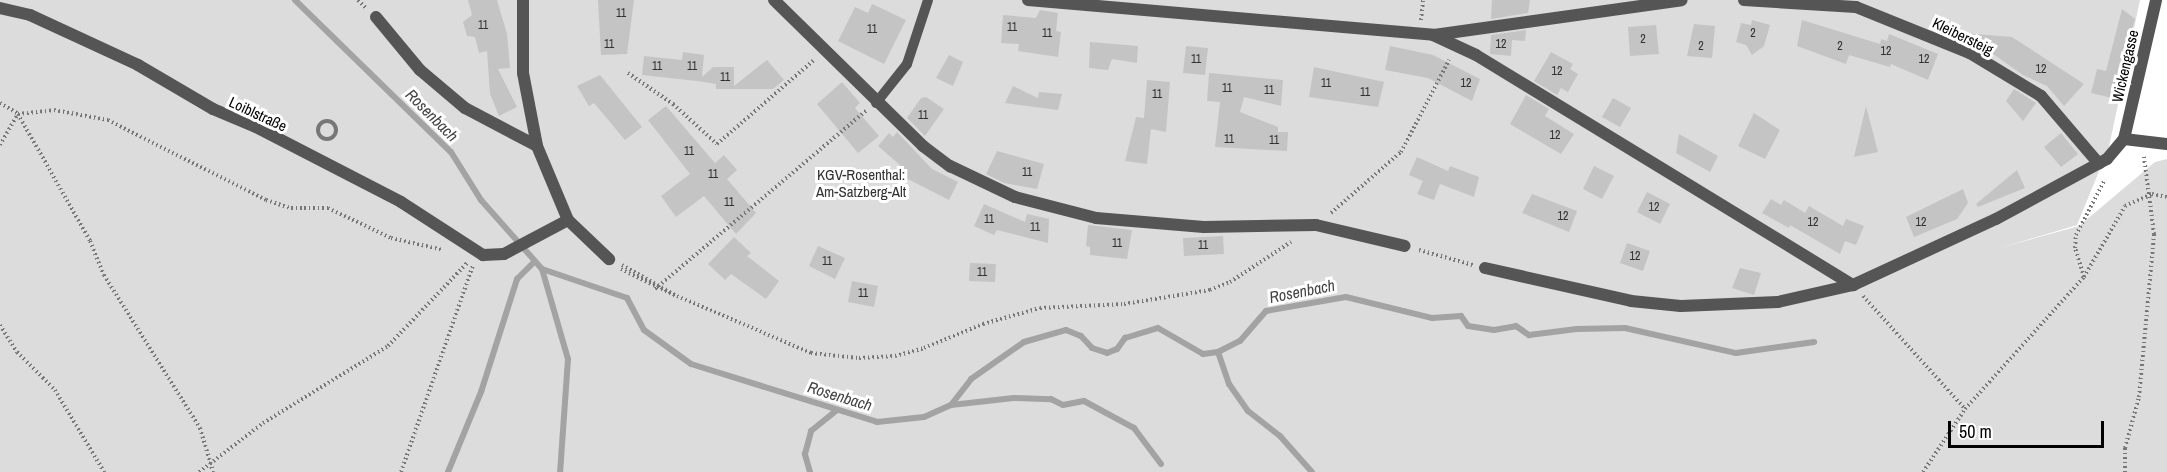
<!DOCTYPE html>
<html>
<head>
<meta charset="utf-8">
<style>
	body { margin:0 }
	#map { position:relative; width:2167px; height:472px; overflow:hidden; background:#fff; font-family:"Archivo Narrow",sans-serif }
	div>[style] { position:absolute }
	[style*='--x'] { left:calc(var(--x)*1px); top:calc(var(--y)*1px); width:calc(var(--w)*1px); rotate:calc(var(--a)*1deg) }
	.green>* { inset:0; background:#dcdcdc }
	.stream>* { height:6px; margin:-3px; padding:0 3px; transform-origin:3px; border-radius:3px; background:#a3a3a3 }
	.building>* { inset:0; background:#c4c4c4 }
	.path>* { height:4px; margin-top:-2px; transform-origin:0; background:repeating-linear-gradient(90deg,#777 0 1.5px,transparent 0 4.5px) }
	.path>.ring { margin:-2px; padding:0; box-sizing:content-box; background:none; border:4px solid #777; border-radius:50% }
	.lane>* { height:10px; margin:-5px; padding:0 5px; transform-origin:5px; border-radius:5px; background:#555 }
	.street>* { height:12px; margin:-6px; padding:0 6px; transform-origin:6px; border-radius:6px; background:#555 }
	span { translate:-50% -50%; white-space:nowrap; text-align:center; line-height:1.15; -webkit-text-stroke:6px #fff; paint-order:stroke }
	.number-label { font-size:12px; color:#313131 }
	.number-label span { -webkit-text-stroke-width:0 }
	.street-label { font-size:15px; color:#000 }
	.park-label { font-size:15px; color:#333 }
	.water-label { font-size:16px; color:#444; font-style:italic }
	.scale { position:absolute; left:1948px; top:421px; width:156px; height:27px; box-sizing:border-box; border:3px solid #000; border-top:0; padding-left:8px; font-size:18px; line-height:21px; white-space:nowrap; color:#000; -webkit-text-stroke:4px #fff; paint-order:stroke }
</style>
</head>
<body>
<div id="map">
	<div class="green">
		<i style="clip-path:polygon(0 0,2140px 0,2109px 147px,2077px 225px,2000px 248px,2079px 226px,2155px 162px,2167px 159px,2167px 472px,0 472px)"></i>
	</div>
	<div class="stream">
		<i style="--x:295;--y:0;--w:218;--a:44.3"></i>
		<i style="--x:451;--y:152;--w:57;--a:58"></i>
		<i style="--x:481;--y:200;--w:92;--a:48.5"></i>
		<i style="--x:542;--y:269;--w:90;--a:18.8"></i>
		<i style="--x:627;--y:298;--w:36;--a:62"></i>
		<i style="--x:644;--y:330;--w:58;--a:35.9"></i>
		<i style="--x:691;--y:364;--w:195;--a:17.3"></i>
		<i style="--x:877;--y:422;--w:47;--a:-6.1"></i>
		<i style="--x:924;--y:417;--w:30;--a:-24"></i>
		<i style="--x:951;--y:405;--w:33;--a:-52"></i>
		<i style="--x:971;--y:379;--w:65;--a:-34.9"></i>
		<i style="--x:1024;--y:342;--w:44;--a:-15.9"></i>
		<i style="--x:1066;--y:330;--w:16;--a:22"></i>
		<i style="--x:1081;--y:336;--w:16;--a:47"></i>
		<i style="--x:1092;--y:348;--w:16;--a:18"></i>
		<i style="--x:1107;--y:353;--w:11;--a:-22"></i>
		<i style="--x:1117;--y:349;--w:14;--a:-54"></i>
		<i style="--x:1125;--y:338;--w:34;--a:-17"></i>
		<i style="--x:1158;--y:328;--w:52;--a:30"></i>
		<i style="--x:1203;--y:354;--w:15;--a:-8"></i>
		<i style="--x:1218;--y:352;--w:25;--a:-27"></i>
		<i style="--x:1240;--y:341;--w:40;--a:-49"></i>
		<i style="--x:1266;--y:311;--w:81;--a:-9.9"></i>
		<i style="--x:1346;--y:297;--w:89;--a:13.7"></i>
		<i style="--x:1432;--y:318;--w:29;--a:-4"></i>
		<i style="--x:1461;--y:316;--w:12;--a:55"></i>
		<i style="--x:1468;--y:326;--w:26;--a:9"></i>
		<i style="--x:1494;--y:330;--w:22;--a:-10"></i>
		<i style="--x:1516;--y:326;--w:16;--a:35"></i>
		<i style="--x:1529;--y:335;--w:48;--a:-7.1"></i>
		<i style="--x:1577;--y:329;--w:48;--a:-1.2"></i>
		<i style="--x:1625;--y:328;--w:114;--a:12.7"></i>
		<i style="--x:1736;--y:353;--w:79;--a:-8"></i>
		<i style="--x:542;--y:269;--w:94;--a:73.9"></i>
		<i style="--x:568;--y:359;--w:113;--a:94"></i>
		<i style="--x:1218;--y:352;--w:34;--a:71"></i>
		<i style="--x:1229;--y:384;--w:33;--a:55"></i>
		<i style="--x:1248;--y:411;--w:41;--a:38"></i>
		<i style="--x:1280;--y:436;--w:48;--a:48.4"></i>
		<i style="--x:951;--y:405;--w:63;--a:-6.3"></i>
		<i style="--x:1014;--y:398;--w:37;--a:2"></i>
		<i style="--x:1051;--y:399;--w:13;--a:27"></i>
		<i style="--x:1063;--y:405;--w:21;--a:-11"></i>
		<i style="--x:1084;--y:401;--w:57;--a:28.4"></i>
		<i style="--x:1134;--y:428;--w:45;--a:53.1"></i>
		<i style="--x:448;--y:472;--w:87;--a:-67.6"></i>
		<i style="--x:481;--y:392;--w:119;--a:-72.3"></i>
		<i style="--x:517;--y:279;--w:24;--a:-45"></i>
		<i style="--x:810;--y:472;--w:19;--a:-106"></i>
		<i style="--x:805;--y:454;--w:24;--a:-75"></i>
		<i style="--x:811;--y:431;--w:32;--a:-39"></i>
	</div>
	<div class="building">
		<i style="clip-path:polygon(468px 0,497px 0,507px 34px,510px 68px,498px 69px,517px 107px,499px 116px,490px 94px,487px 51px,479px 53px,475px 37px,467px 36px,463px 22px,472px 15px)"></i>
		<i style="clip-path:polygon(598px 0,634px 0,627px 54px,601px 55px)"></i>
		<i style="clip-path:polygon(1492px 0,1530px 0,1528px 13px,1491px 19px)"></i>
		<i style="clip-path:polygon(872px 4px,906px 20px,884px 64px,838px 41px,855px 7px,868px 13px)"></i>
		<i style="clip-path:polygon(2122px 9px,2135px 19px,2112px 98px,2091px 93px,2097px 69px,2106px 71px)"></i>
		<i style="clip-path:polygon(1040px 10px,1058px 13px,1056px 31px,1061px 32px,1058px 57px,1018px 51px,1019px 44px,1001px 43px,1003px 15px,1036px 18px)"></i>
		<i style="clip-path:polygon(1752px 20px,1770px 25px,1764px 46px,1752px 55px,1746px 45px,1736px 42px,1741px 23px,1751px 25px)"></i>
		<i style="clip-path:polygon(1802px 20px,1880px 44px,1881px 39px,1887px 41px,1889px 34px,1938px 54px,1928px 80px,1891px 64px,1890px 67px,1849px 55px,1846px 64px,1797px 46px)"></i>
		<i style="clip-path:polygon(1694px 24px,1715px 26px,1712px 58px,1687px 56px)"></i>
		<i style="clip-path:polygon(1656px 25px,1659px 54px,1630px 56px,1628px 27px)"></i>
		<i style="clip-path:polygon(1526px 30px,1525px 41px,1512px 40px,1511px 56px,1490px 54px,1491px 35px)"></i>
		<i style="clip-path:polygon(1963px 33px,2012px 37px,2084px 84px,2064px 106px,2047px 86px,2023px 75px,1989px 51px,1988px 54px,1970px 44px,1970px 38px)"></i>
		<i style="clip-path:polygon(1090px 42px,1138px 46px,1137px 63px,1112px 59px,1108px 70px,1089px 68px)"></i>
		<i style="clip-path:polygon(1186px 46px,1208px 48px,1205px 75px,1183px 73px)"></i>
		<i style="clip-path:polygon(1390px 46px,1433px 55px,1480px 79px,1472px 101px,1428px 78px,1385px 70px)"></i>
		<i style="clip-path:polygon(683px 52px,704px 55px,702px 77px,713px 67px,734px 67px,734px 86px,767px 60px,784px 80px,773px 89px,716px 89px,716px 84px,697px 81px,642px 75px,644px 56px,682px 60px)"></i>
		<i style="clip-path:polygon(1551px 52px,1573px 64px,1570px 69px,1578px 74px,1568px 92px,1561px 88px,1557px 95px,1534px 81px)"></i>
		<i style="clip-path:polygon(949px 55px,963px 62px,953px 86px,936px 78px)"></i>
		<i style="clip-path:polygon(1314px 67px,1384px 82px,1378px 107px,1309px 97px)"></i>
		<i style="clip-path:polygon(1209px 73px,1283px 80px,1281px 106px,1244px 97px,1240px 112px,1278px 127px,1278px 132px,1288px 132px,1287px 151px,1215px 147px,1220px 102px,1207px 101px)"></i>
		<i style="clip-path:polygon(600px 75px,642px 127px,625px 140px,594px 103px,589px 106px,577px 86px)"></i>
		<i style="clip-path:polygon(1147px 80px,1170px 82px,1166px 132px,1151px 129px,1147px 164px,1125px 161px,1136px 117px,1144px 118px)"></i>
		<i style="clip-path:polygon(842px 82px,860px 103px,855px 108px,879px 136px,858px 153px,817px 104px)"></i>
		<i style="clip-path:polygon(1013px 86px,1038px 98px,1039px 92px,1062px 94px,1058px 110px,1005px 103px)"></i>
		<i style="clip-path:polygon(2014px 89px,2036px 103px,2023px 121px,2006px 101px)"></i>
		<i style="clip-path:polygon(1526px 95px,1549px 109px,1545px 116px,1574px 134px,1561px 154px,1510px 124px)"></i>
		<i style="clip-path:polygon(926px 97px,944px 109px,925px 136px,907px 118px,921px 98px)"></i>
		<i style="clip-path:polygon(1613px 98px,1631px 108px,1620px 127px,1602px 117px)"></i>
		<i style="clip-path:polygon(666px 106px,715px 163px,724px 155px,737px 170px,727px 179px,756px 213px,736px 234px,704px 196px,676px 217px,661px 196px,690px 174px,648px 120px)"></i>
		<i style="clip-path:polygon(1866px 106px,1878px 152px,1854px 157px)"></i>
		<i style="clip-path:polygon(1754px 113px,1780px 130px,1765px 159px,1738px 146px)"></i>
		<i style="clip-path:polygon(897px 132px,932px 169px,958px 182px,949px 200px,894px 172px,900px 165px,878px 146px,889px 133px,893px 137px)"></i>
		<i style="clip-path:polygon(2061px 133px,2078px 154px,2061px 167px,2044px 147px)"></i>
		<i style="clip-path:polygon(1679px 134px,1718px 156px,1710px 172px,1676px 153px)"></i>
		<i style="clip-path:polygon(997px 151px,1044px 164px,1037px 189px,1004px 183px,986px 174px)"></i>
		<i style="clip-path:polygon(1417px 157px,1448px 171px,1450px 166px,1479px 177px,1474px 197px,1440px 184px,1434px 200px,1417px 194px,1423px 181px,1409px 175px)"></i>
		<i style="clip-path:polygon(1594px 166px,1614px 176px,1602px 199px,1583px 189px)"></i>
		<i style="clip-path:polygon(2017px 170px,2025px 188px,1978px 207px,1976px 204px)"></i>
		<i style="clip-path:polygon(1963px 189px,1968px 203px,1957px 219px,1914px 237px,1906px 217px)"></i>
		<i style="clip-path:polygon(1647px 192px,1670px 204px,1660px 224px,1637px 212px)"></i>
		<i style="clip-path:polygon(1532px 194px,1577px 211px,1569px 232px,1522px 213px)"></i>
		<i style="clip-path:polygon(1771px 199px,1781px 205px,1784px 200px,1805px 213px,1809px 206px,1843px 226px,1846px 219px,1864px 226px,1856px 245px,1845px 241px,1840px 254px,1790px 225px,1789px 228px,1762px 213px)"></i>
		<i style="clip-path:polygon(984px 204px,1025px 222px,1027px 214px,1049px 219px,1048px 243px,997px 230px,994px 235px,974px 226px)"></i>
		<i style="clip-path:polygon(1088px 225px,1132px 230px,1127px 259px,1090px 255px,1090px 247px,1086px 246px)"></i>
		<i style="clip-path:polygon(1223px 236px,1224px 254px,1184px 256px,1183px 238px)"></i>
		<i style="clip-path:polygon(734px 237px,751px 253px,747px 256px,779px 281px,766px 299px,731px 274px,725px 280px,708px 264px)"></i>
		<i style="clip-path:polygon(1627px 243px,1650px 251px,1643px 271px,1620px 263px)"></i>
		<i style="clip-path:polygon(818px 246px,845px 258px,835px 279px,809px 266px)"></i>
		<i style="clip-path:polygon(970px 263px,996px 264px,995px 282px,969px 281px)"></i>
		<i style="clip-path:polygon(1740px 268px,1761px 273px,1754px 295px,1732px 288px)"></i>
		<i style="clip-path:polygon(852px 281px,878px 286px,874px 307px,848px 302px)"></i>
	</div>
	<div class="path">
		<i style="--x:358;--y:0;--w:11;--a:45"></i>
		<i style="--x:1421;--y:20;--w:20;--a:-84"></i>
		<i style="--x:628;--y:73;--w:55;--a:34.6"></i>
		<i style="--x:673;--y:104;--w:59;--a:42.3"></i>
		<i style="--x:717;--y:144;--w:130;--a:-40.9"></i>
		<i style="--x:0;--y:103;--w:21;--a:31"></i>
		<i style="--x:18;--y:114;--w:146;--a:60.4"></i>
		<i style="--x:90;--y:241;--w:37;--a:68"></i>
		<i style="--x:104;--y:275;--w:181;--a:57.9"></i>
		<i style="--x:200;--y:428;--w:46;--a:73.5"></i>
		<i style="--x:18;--y:114;--w:36;--a:-6"></i>
		<i style="--x:54;--y:110;--w:55;--a:10.5"></i>
		<i style="--x:108;--y:120;--w:177;--a:26.9"></i>
		<i style="--x:266;--y:200;--w:26;--a:18"></i>
		<i style="--x:291;--y:208;--w:37;--a:0"></i>
		<i style="--x:328;--y:208;--w:70;--a:25.5"></i>
		<i style="--x:391;--y:238;--w:53;--a:13"></i>
		<i class="ring" style="left:318px;top:121px;width:14px;height:14px"></i>
		<i style="--x:0;--y:145;--w:34;--a:-60"></i>
		<i style="--x:1331;--y:213;--w:93;--a:-41.1"></i>
		<i style="--x:1401;--y:152;--w:104;--a:-62.4"></i>
		<i style="--x:1419;--y:250;--w:56;--a:15.5"></i>
		<i style="--x:622;--y:265;--w:63;--a:29.4"></i>
		<i style="--x:677;--y:296;--w:146;--a:23"></i>
		<i style="--x:811;--y:353;--w:48;--a:5.9"></i>
		<i style="--x:859;--y:358;--w:36;--a:-3"></i>
		<i style="--x:895;--y:356;--w:30;--a:-15"></i>
		<i style="--x:924;--y:348;--w:64;--a:-22.1"></i>
		<i style="--x:983;--y:324;--w:59;--a:-15.7"></i>
		<i style="--x:1040;--y:308;--w:84;--a:-2.7"></i>
		<i style="--x:1124;--y:304;--w:87;--a:-9.2"></i>
		<i style="--x:1210;--y:290;--w:22;--a:-22"></i>
		<i style="--x:1230;--y:282;--w:73;--a:-33.3"></i>
		<i style="--x:621;--y:269;--w:61;--a:26.1"></i>
		<i style="--x:2084;--y:277;--w:30;--a:-107"></i>
		<i style="--x:2075;--y:248;--w:13;--a:-86"></i>
		<i style="--x:2076;--y:235;--w:63;--a:-62.6"></i>
		<i style="--x:655;--y:289;--w:276;--a:-40.2"></i>
		<i style="--x:1863;--y:296;--w:152;--a:47.9"></i>
		<i style="--x:0;--y:325;--w:32;--a:58"></i>
		<i style="--x:17;--y:352;--w:54;--a:45"></i>
		<i style="--x:55;--y:390;--w:96;--a:59.1"></i>
		<i style="--x:199;--y:472;--w:81;--a:-37.4"></i>
		<i style="--x:263;--y:423;--w:147;--a:-31.6"></i>
		<i style="--x:388;--y:346;--w:116;--a:-46.4"></i>
		<i style="--x:401;--y:472;--w:219;--a:-70.8"></i>
		<i style="--x:1923;--y:472;--w:76;--a:-56.3"></i>
		<i style="--x:1965;--y:409;--w:178;--a:-48"></i>
		<i style="--x:2084;--y:277;--w:82;--a:-60"></i>
		<i style="--x:2125;--y:206;--w:30;--a:-24"></i>
		<i style="--x:2152;--y:194;--w:15;--a:11"></i>
		<i style="--x:2125;--y:472;--w:24;--a:-90"></i>
		<i style="--x:2125;--y:448;--w:53;--a:-74.6"></i>
		<i style="--x:2139;--y:397;--w:164;--a:-84.7"></i>
		<i style="--x:2154;--y:234;--w:78;--a:-97.4"></i>
	</div>
	<div class="lane">
		<i style="--x:876;--y:103;--w:50;--a:-51.5"></i>
		<i style="--x:907;--y:64;--w:67;--a:-71.8"></i>
	</div>
	<div class="street">
		<i style="--x:523;--y:0;--w:73;--a:90"></i>
		<i style="--x:523;--y:73;--w:74;--a:79.1"></i>
		<i style="--x:537;--y:146;--w:80;--a:67.3"></i>
		<i style="--x:568;--y:220;--w:57;--a:43.6"></i>
		<i style="--x:774;--y:0;--w:209;--a:44.4"></i>
		<i style="--x:923;--y:146;--w:34;--a:37"></i>
		<i style="--x:950;--y:166;--w:72;--a:25.5"></i>
		<i style="--x:1015;--y:197;--w:84;--a:14.5"></i>
		<i style="--x:1096;--y:218;--w:108;--a:4.8"></i>
		<i style="--x:1204;--y:227;--w:112;--a:-1"></i>
		<i style="--x:1316;--y:225;--w:91;--a:13.3"></i>
		<i style="--x:1028;--y:0;--w:407;--a:4.9"></i>
		<i style="--x:1433;--y:35;--w:47;--a:24.9"></i>
		<i style="--x:1476;--y:55;--w:442;--a:31.4"></i>
		<i style="--x:1744;--y:0;--w:112;--a:3.6"></i>
		<i style="--x:1856;--y:7;--w:123;--a:22"></i>
		<i style="--x:1970;--y:53;--w:83;--a:31.2"></i>
		<i style="--x:2041;--y:96;--w:89;--a:49.5"></i>
		<i style="--x:0;--y:8;--w:31;--a:13"></i>
		<i style="--x:30;--y:15;--w:119;--a:24.8"></i>
		<i style="--x:138;--y:65;--w:87;--a:30.4"></i>
		<i style="--x:213;--y:109;--w:47;--a:22.7"></i>
		<i style="--x:256;--y:127;--w:163;--a:27.3"></i>
		<i style="--x:401;--y:202;--w:98;--a:32.9"></i>
		<i style="--x:483;--y:255;--w:21;--a:-3"></i>
		<i style="--x:504;--y:254;--w:72;--a:-28"></i>
		<i style="--x:376;--y:17;--w:69;--a:50.3"></i>
		<i style="--x:420;--y:70;--w:59;--a:40.2"></i>
		<i style="--x:465;--y:108;--w:81;--a:27.8"></i>
		<i style="--x:1434;--y:35;--w:250;--a:-8"></i>
		<i style="--x:2124;--y:139;--w:43;--a:6.6"></i>
		<i style="--x:1485;--y:268;--w:150;--a:12.7"></i>
		<i style="--x:1631;--y:301;--w:50;--a:5.7"></i>
		<i style="--x:1681;--y:306;--w:97;--a:-2.4"></i>
		<i style="--x:1778;--y:302;--w:77;--a:-12.8"></i>
		<i style="--x:1853;--y:285;--w:157;--a:-24.8"></i>
		<i style="--x:1996;--y:219;--w:126;--a:-28.4"></i>
		<i style="--x:2107;--y:159;--w:26;--a:-50"></i>
		<i style="--x:2124;--y:139;--w:143;--a:-77"></i>
	</div>
	<div class="number-label">
		<span style="left:621px;top:14px">11</span>
		<span style="left:483px;top:26px">11</span>
		<span style="left:1012px;top:28px">11</span>
		<span style="left:872px;top:30px">11</span>
		<span style="left:1047px;top:34px">11</span>
		<span style="left:1753px;top:34px">2</span>
		<span style="left:1643px;top:40px">2</span>
		<span style="left:609px;top:45px">11</span>
		<span style="left:1501px;top:45px">12</span>
		<span style="left:1701px;top:47px">2</span>
		<span style="left:1840px;top:47px">2</span>
		<span style="left:1886px;top:52px">12</span>
		<span style="left:1196px;top:60px">11</span>
		<span style="left:1924px;top:60px">12</span>
		<span style="left:657px;top:67px">11</span>
		<span style="left:692px;top:67px">11</span>
		<span style="left:2041px;top:70px">12</span>
		<span style="left:1557px;top:72px">12</span>
		<span style="left:725px;top:78px">11</span>
		<span style="left:1326px;top:84px">11</span>
		<span style="left:1466px;top:84px">12</span>
		<span style="left:1227px;top:89px">11</span>
		<span style="left:1269px;top:91px">11</span>
		<span style="left:1365px;top:93px">11</span>
		<span style="left:1157px;top:95px">11</span>
		<span style="left:923px;top:116px">11</span>
		<span style="left:1555px;top:136px">12</span>
		<span style="left:1229px;top:140px">11</span>
		<span style="left:1274px;top:141px">11</span>
		<span style="left:689px;top:152px">11</span>
		<span style="left:1027px;top:173px">11</span>
		<span style="left:713px;top:175px">11</span>
		<span style="left:729px;top:203px">11</span>
		<span style="left:1654px;top:208px">12</span>
		<span style="left:1563px;top:217px">12</span>
		<span style="left:989px;top:220px">11</span>
		<span style="left:1813px;top:223px">12</span>
		<span style="left:1921px;top:223px">12</span>
		<span style="left:1035px;top:228px">11</span>
		<span style="left:1117px;top:244px">11</span>
		<span style="left:1203px;top:246px">11</span>
		<span style="left:1635px;top:257px">12</span>
		<span style="left:827px;top:262px">11</span>
		<span style="left:982px;top:273px">11</span>
		<span style="left:863px;top:294px">11</span>
	</div>
	<div class="street-label">
		<span style="left:1963px;top:36px;rotate:26deg">Kleibersteig</span>
		<span style="left:2125px;top:66px;rotate:-77deg">Wickengasse</span>
		<span style="left:258px;top:114px;rotate:25deg">Loiblstraße</span>
	</div>
	<div class="park-label">
		<span style="left:861px;top:183px">KGV-Rosenthal:<br>Am-Satzberg-Alt</span>
	</div>
	<div class="water-label">
		<span style="left:432px;top:115px;rotate:45deg">Rosenbach</span>
		<span style="left:1302px;top:291px;rotate:-11deg">Rosenbach</span>
		<span style="left:840px;top:396px;rotate:17deg">Rosenbach</span>
	</div>
	<div class="scale">50 m</div>
</div>
</body>
</html>
